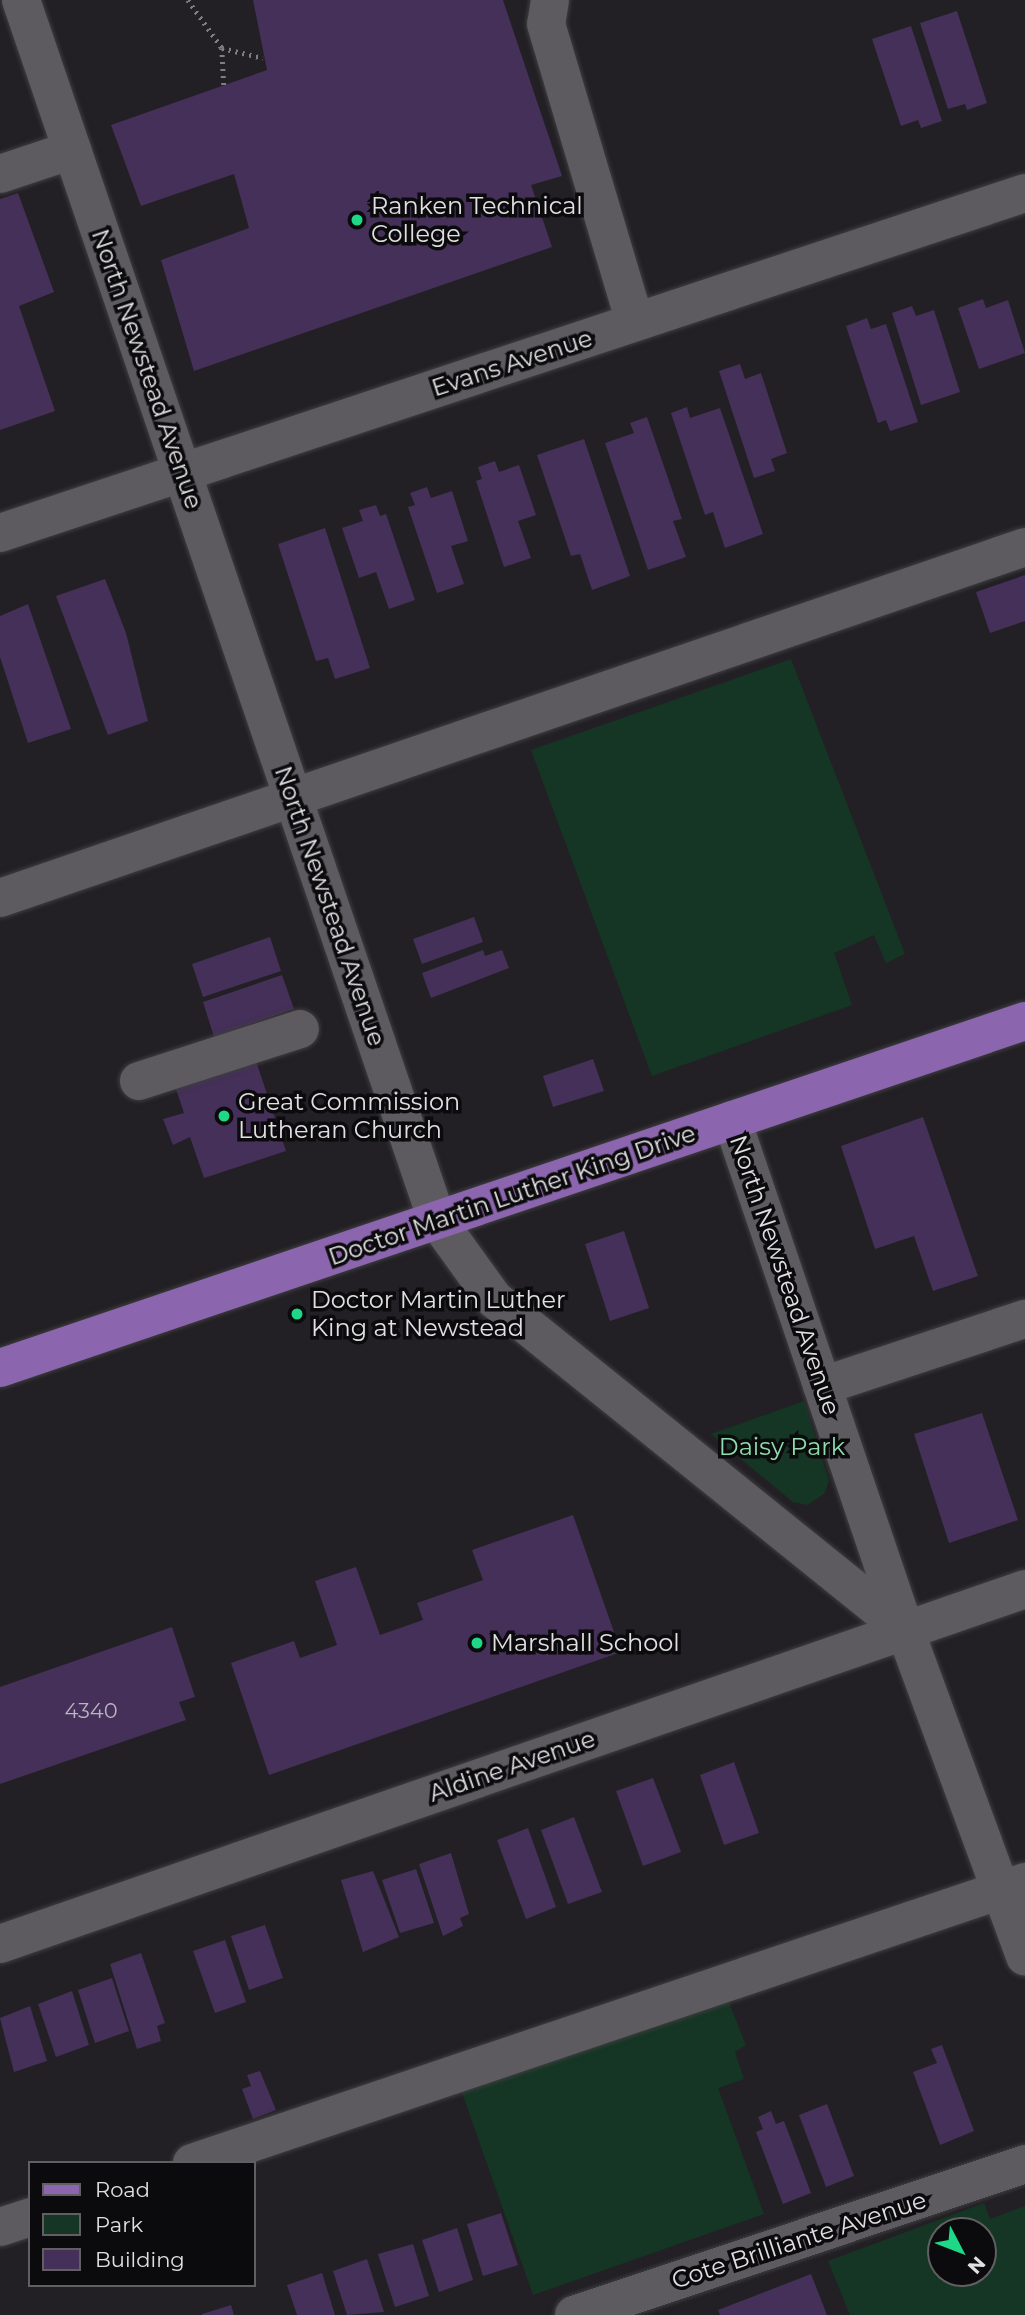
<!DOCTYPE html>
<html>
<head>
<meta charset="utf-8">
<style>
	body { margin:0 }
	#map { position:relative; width:1025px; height:2315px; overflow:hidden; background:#222024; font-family:Montserrat,sans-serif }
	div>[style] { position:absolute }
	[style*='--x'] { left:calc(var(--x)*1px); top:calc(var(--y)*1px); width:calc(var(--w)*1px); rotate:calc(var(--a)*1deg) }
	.green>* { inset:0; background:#153624 }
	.building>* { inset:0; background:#443058 }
	.path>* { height:4.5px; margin-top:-2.25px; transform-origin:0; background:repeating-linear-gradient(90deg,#807e82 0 2px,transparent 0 7px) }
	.roads { filter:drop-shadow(0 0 2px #3e3d40) drop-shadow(0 0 2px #3e3d40) }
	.minor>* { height:38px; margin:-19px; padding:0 19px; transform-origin:19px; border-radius:19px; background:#5d5b60 }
	.major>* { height:38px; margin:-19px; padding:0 19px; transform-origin:19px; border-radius:19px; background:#8b65ae }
	.dots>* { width:19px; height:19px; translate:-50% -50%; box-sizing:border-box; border:4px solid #0b0a0c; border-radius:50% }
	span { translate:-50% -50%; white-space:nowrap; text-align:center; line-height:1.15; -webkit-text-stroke:7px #0b0a0c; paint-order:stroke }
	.number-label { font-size:21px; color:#bab3c0 }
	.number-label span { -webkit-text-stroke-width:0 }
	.poi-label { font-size:24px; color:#e1dfe2 }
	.left { translate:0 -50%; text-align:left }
	.street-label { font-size:24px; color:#e1dfe2 }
	.park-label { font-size:24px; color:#8fdcae }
	.legend { position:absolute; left:28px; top:2161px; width:228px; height:126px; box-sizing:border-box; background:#0b0a0c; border:2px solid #615f62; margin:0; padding:9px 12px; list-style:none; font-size:21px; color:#e1dfe2 }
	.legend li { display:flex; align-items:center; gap:14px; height:35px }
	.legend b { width:35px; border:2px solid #615f62 }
	.north { position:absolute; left:927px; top:2217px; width:70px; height:70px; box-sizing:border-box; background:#0b0a0c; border:2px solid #615f62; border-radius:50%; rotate:132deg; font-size:19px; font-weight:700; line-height:28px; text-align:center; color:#e1dfe2 }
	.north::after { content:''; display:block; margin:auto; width:24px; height:32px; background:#1ed888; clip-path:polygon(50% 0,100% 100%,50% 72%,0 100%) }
</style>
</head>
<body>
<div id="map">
	<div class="green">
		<i style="clip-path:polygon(791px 659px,905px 954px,886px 963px,874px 935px,834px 953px,852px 1005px,652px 1076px,531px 750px)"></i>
		<i style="clip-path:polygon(804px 1401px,829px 1481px,824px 1494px,807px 1505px,793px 1502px,711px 1434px)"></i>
		<i style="clip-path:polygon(725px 1993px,746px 2045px,735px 2052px,744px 2079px,718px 2088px,764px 2214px,533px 2295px,458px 2081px)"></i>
		<i style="clip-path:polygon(evenodd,984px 2203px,990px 2219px,1025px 2206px,1025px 2315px,850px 2315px,828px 2261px,984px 2203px,941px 2231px,983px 2231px,983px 2273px,941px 2273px,941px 2231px)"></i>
	</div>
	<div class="building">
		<i style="clip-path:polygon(253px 0,503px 0,562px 176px,531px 185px,552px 247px,194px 371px,161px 260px,249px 228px,234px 174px,141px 206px,111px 125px,267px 70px)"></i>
		<i style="clip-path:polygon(957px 11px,987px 103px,967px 110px,965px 104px,948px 109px,920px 23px)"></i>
		<i style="clip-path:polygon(911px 26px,942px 121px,921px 128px,918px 120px,901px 126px,872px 39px)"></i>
		<i style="clip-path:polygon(18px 193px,54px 292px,19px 306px,55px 411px,0 430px,0 199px)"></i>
		<i style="clip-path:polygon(983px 299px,986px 308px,1008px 300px,1025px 353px,979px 369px,958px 308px)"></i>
		<i style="clip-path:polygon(912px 306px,916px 316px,934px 310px,960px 392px,921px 405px,892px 313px)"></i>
		<i style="clip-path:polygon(867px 318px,871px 329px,886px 324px,918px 422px,890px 431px,886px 420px,878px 423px,846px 326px)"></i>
		<i style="clip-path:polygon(740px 364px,745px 379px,761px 373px,787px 453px,771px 459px,775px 471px,754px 478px,719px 371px)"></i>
		<i style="clip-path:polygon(687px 407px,690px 418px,720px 408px,763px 534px,725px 548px,713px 512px,705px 515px,671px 413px)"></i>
		<i style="clip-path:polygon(647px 417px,682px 519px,673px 521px,686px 557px,648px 570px,605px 443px,634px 433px,630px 423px)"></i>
		<i style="clip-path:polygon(584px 439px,630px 576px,592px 590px,580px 554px,571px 556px,537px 455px)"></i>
		<i style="clip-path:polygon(495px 461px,499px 472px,519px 465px,536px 515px,518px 521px,531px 558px,504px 567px,476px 481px,482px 479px,478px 467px)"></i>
		<i style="clip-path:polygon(427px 487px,431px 498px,452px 491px,468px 541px,451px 546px,464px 584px,437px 593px,408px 507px,415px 505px,410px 493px)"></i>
		<i style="clip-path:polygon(376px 505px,380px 516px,386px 514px,415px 600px,389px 609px,376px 572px,359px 578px,342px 528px,363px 521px,359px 510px)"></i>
		<i style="clip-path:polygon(325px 528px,370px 668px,335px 679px,328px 658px,316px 661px,278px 544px)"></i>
		<i style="clip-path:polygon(1025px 575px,1025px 621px,990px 633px,976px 592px)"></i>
		<i style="clip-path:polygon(105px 579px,126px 633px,148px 721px,108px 735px,56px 596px)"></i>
		<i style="clip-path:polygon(28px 604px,71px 729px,28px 743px,0 657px,0 616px)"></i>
		<i style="clip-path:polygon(474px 917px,483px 942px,422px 964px,413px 939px)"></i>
		<i style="clip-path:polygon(270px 937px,281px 971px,203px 997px,192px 964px)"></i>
		<i style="clip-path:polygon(483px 950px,485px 956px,502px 950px,509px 968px,431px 998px,422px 973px)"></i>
		<i style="clip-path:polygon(282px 975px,294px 1009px,214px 1037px,203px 1002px)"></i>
		<i style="clip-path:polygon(255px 1058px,286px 1151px,204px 1178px,190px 1137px,173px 1145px,163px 1119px,184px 1113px,174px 1083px)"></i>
		<i style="clip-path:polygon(593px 1059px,604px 1091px,553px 1107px,543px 1076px)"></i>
		<i style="clip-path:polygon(923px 1117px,978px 1276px,933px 1291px,914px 1236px,875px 1249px,841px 1146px)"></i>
		<i style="clip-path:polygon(624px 1231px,649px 1308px,610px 1321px,585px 1244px)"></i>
		<i style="clip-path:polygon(982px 1413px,1018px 1520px,949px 1543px,914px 1434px)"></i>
		<i style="clip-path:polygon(573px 1515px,621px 1652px,269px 1775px,231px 1663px,294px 1641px,300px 1658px,337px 1645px,315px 1581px,356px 1567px,380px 1635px,423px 1620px,417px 1603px,483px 1580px,472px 1550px)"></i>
		<i style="clip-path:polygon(172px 1627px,195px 1697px,179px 1702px,186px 1720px,0 1784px,0 1687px)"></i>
		<i style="clip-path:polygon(734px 1762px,759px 1833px,724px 1845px,700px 1775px)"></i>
		<i style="clip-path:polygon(653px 1778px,681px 1852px,643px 1866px,616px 1791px)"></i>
		<i style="clip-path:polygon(574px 1817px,602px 1892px,568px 1904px,541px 1830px)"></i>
		<i style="clip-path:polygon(528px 1828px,556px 1907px,526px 1919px,497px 1840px)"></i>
		<i style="clip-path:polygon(451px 1853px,469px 1914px,460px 1918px,463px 1926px,443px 1936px,419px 1864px)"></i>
		<i style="clip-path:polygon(416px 1869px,434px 1923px,400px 1933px,382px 1880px)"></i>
		<i style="clip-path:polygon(373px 1871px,399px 1937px,363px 1952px,341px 1880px)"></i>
		<i style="clip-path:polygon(265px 1925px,283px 1978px,249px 1990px,231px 1936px)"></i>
		<i style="clip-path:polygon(225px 1940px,246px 2002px,215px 2013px,193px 1951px)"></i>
		<i style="clip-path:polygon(141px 1953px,165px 2023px,157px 2026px,161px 2041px,137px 2049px,110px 1964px)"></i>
		<i style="clip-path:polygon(112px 1978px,129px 2031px,95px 2043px,78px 1990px)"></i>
		<i style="clip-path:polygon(72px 1991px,89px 2045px,56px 2057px,38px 2004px)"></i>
		<i style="clip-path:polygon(30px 2006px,47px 2061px,14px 2072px,0 2018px)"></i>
		<i style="clip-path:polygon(942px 2045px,974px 2131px,940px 2145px,913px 2072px,937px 2063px,931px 2049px)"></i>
		<i style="clip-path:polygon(260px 2071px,276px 2110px,253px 2119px,242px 2089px,251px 2086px,247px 2075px)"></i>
		<i style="clip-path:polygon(827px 2104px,854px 2176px,826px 2187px,799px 2115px)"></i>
		<i style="clip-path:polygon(771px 2111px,776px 2124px,784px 2121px,811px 2193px,783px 2204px,756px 2132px,763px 2129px,758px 2117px)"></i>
		<i style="clip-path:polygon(501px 2213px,518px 2265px,483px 2276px,467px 2224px)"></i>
		<i style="clip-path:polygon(457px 2228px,473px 2280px,439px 2292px,422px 2240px)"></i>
		<i style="clip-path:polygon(413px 2244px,429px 2296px,395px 2307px,378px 2254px)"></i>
		<i style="clip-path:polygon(367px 2259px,384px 2312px,347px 2315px,333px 2271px)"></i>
		<i style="clip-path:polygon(322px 2273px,335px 2315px,297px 2315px,287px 2285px)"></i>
		<i style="clip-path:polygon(811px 2274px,827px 2315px,720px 2315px,718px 2310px)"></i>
		<i style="clip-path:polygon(231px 2305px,234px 2315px,202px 2315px,202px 2314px)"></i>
	</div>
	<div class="path">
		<i style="--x:188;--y:0;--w:59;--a:54.7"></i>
		<i style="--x:222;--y:48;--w:42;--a:13.7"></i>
		<i style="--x:222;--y:48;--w:37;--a:87"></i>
	</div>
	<div class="roads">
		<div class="minor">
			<i style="--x:21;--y:0;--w:1289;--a:71.17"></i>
			<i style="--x:437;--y:1220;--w:97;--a:54.2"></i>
			<i style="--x:494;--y:1299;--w:528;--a:38.85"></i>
			<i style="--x:550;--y:0;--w:24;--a:99"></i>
			<i style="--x:546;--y:24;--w:311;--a:73.4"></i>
			<i style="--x:0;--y:174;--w:76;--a:-18.4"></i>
			<i style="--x:0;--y:533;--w:1080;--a:-18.35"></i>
			<i style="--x:0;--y:898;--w:1083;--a:-18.9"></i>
			<i style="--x:139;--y:1081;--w:169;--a:-17.9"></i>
			<i style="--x:732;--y:1120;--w:539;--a:71.26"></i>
			<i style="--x:905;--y:1630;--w:348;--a:69.8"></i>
			<i style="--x:822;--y:1386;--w:214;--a:-18.3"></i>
			<i style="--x:0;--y:1944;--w:1085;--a:-19.1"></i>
			<i style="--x:192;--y:2163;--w:879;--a:-18.64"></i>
			<i style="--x:0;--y:2227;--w:32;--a:-18"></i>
			<i style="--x:574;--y:2315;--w:476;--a:-18.5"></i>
		</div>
		<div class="major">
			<i style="--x:0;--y:1368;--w:1082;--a:-18.7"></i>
		</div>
	</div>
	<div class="dots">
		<i style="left:357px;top:220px;background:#1ed888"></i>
		<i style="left:224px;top:1116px;background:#1ed888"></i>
		<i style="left:297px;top:1314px;background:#1ed888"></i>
		<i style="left:477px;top:1643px;background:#1ed888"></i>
	</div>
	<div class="number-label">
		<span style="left:91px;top:1711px">4340</span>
	</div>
	<div class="poi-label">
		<span class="left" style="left:371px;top:220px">Ranken Technical<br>College</span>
		<span class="left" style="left:238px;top:1116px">Great Commission<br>Lutheran Church</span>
		<span class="left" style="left:311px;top:1314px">Doctor Martin Luther<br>King at Newstead</span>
		<span class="left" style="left:491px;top:1643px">Marshall School</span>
	</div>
	<div class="street-label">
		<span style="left:512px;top:363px;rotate:-18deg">Evans Avenue</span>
		<span style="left:147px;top:369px;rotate:71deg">North Newstead Avenue</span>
		<span style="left:330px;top:906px;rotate:71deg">North Newstead Avenue</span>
		<span style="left:512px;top:1195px;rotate:-19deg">Doctor Martin Luther King Drive</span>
		<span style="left:785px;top:1275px;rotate:71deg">North Newstead Avenue</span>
		<span style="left:512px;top:1766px;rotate:-19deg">Aldine Avenue</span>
		<span style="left:799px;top:2240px;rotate:-18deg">Cote Brilliante Avenue</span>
	</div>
	<div class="park-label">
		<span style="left:782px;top:1447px">Daisy Park</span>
	</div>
	<ul class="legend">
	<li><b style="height:9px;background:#8b65ae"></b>Road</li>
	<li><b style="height:19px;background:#153624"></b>Park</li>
	<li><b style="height:19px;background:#443058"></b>Building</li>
	</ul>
	<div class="north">N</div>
</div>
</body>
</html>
